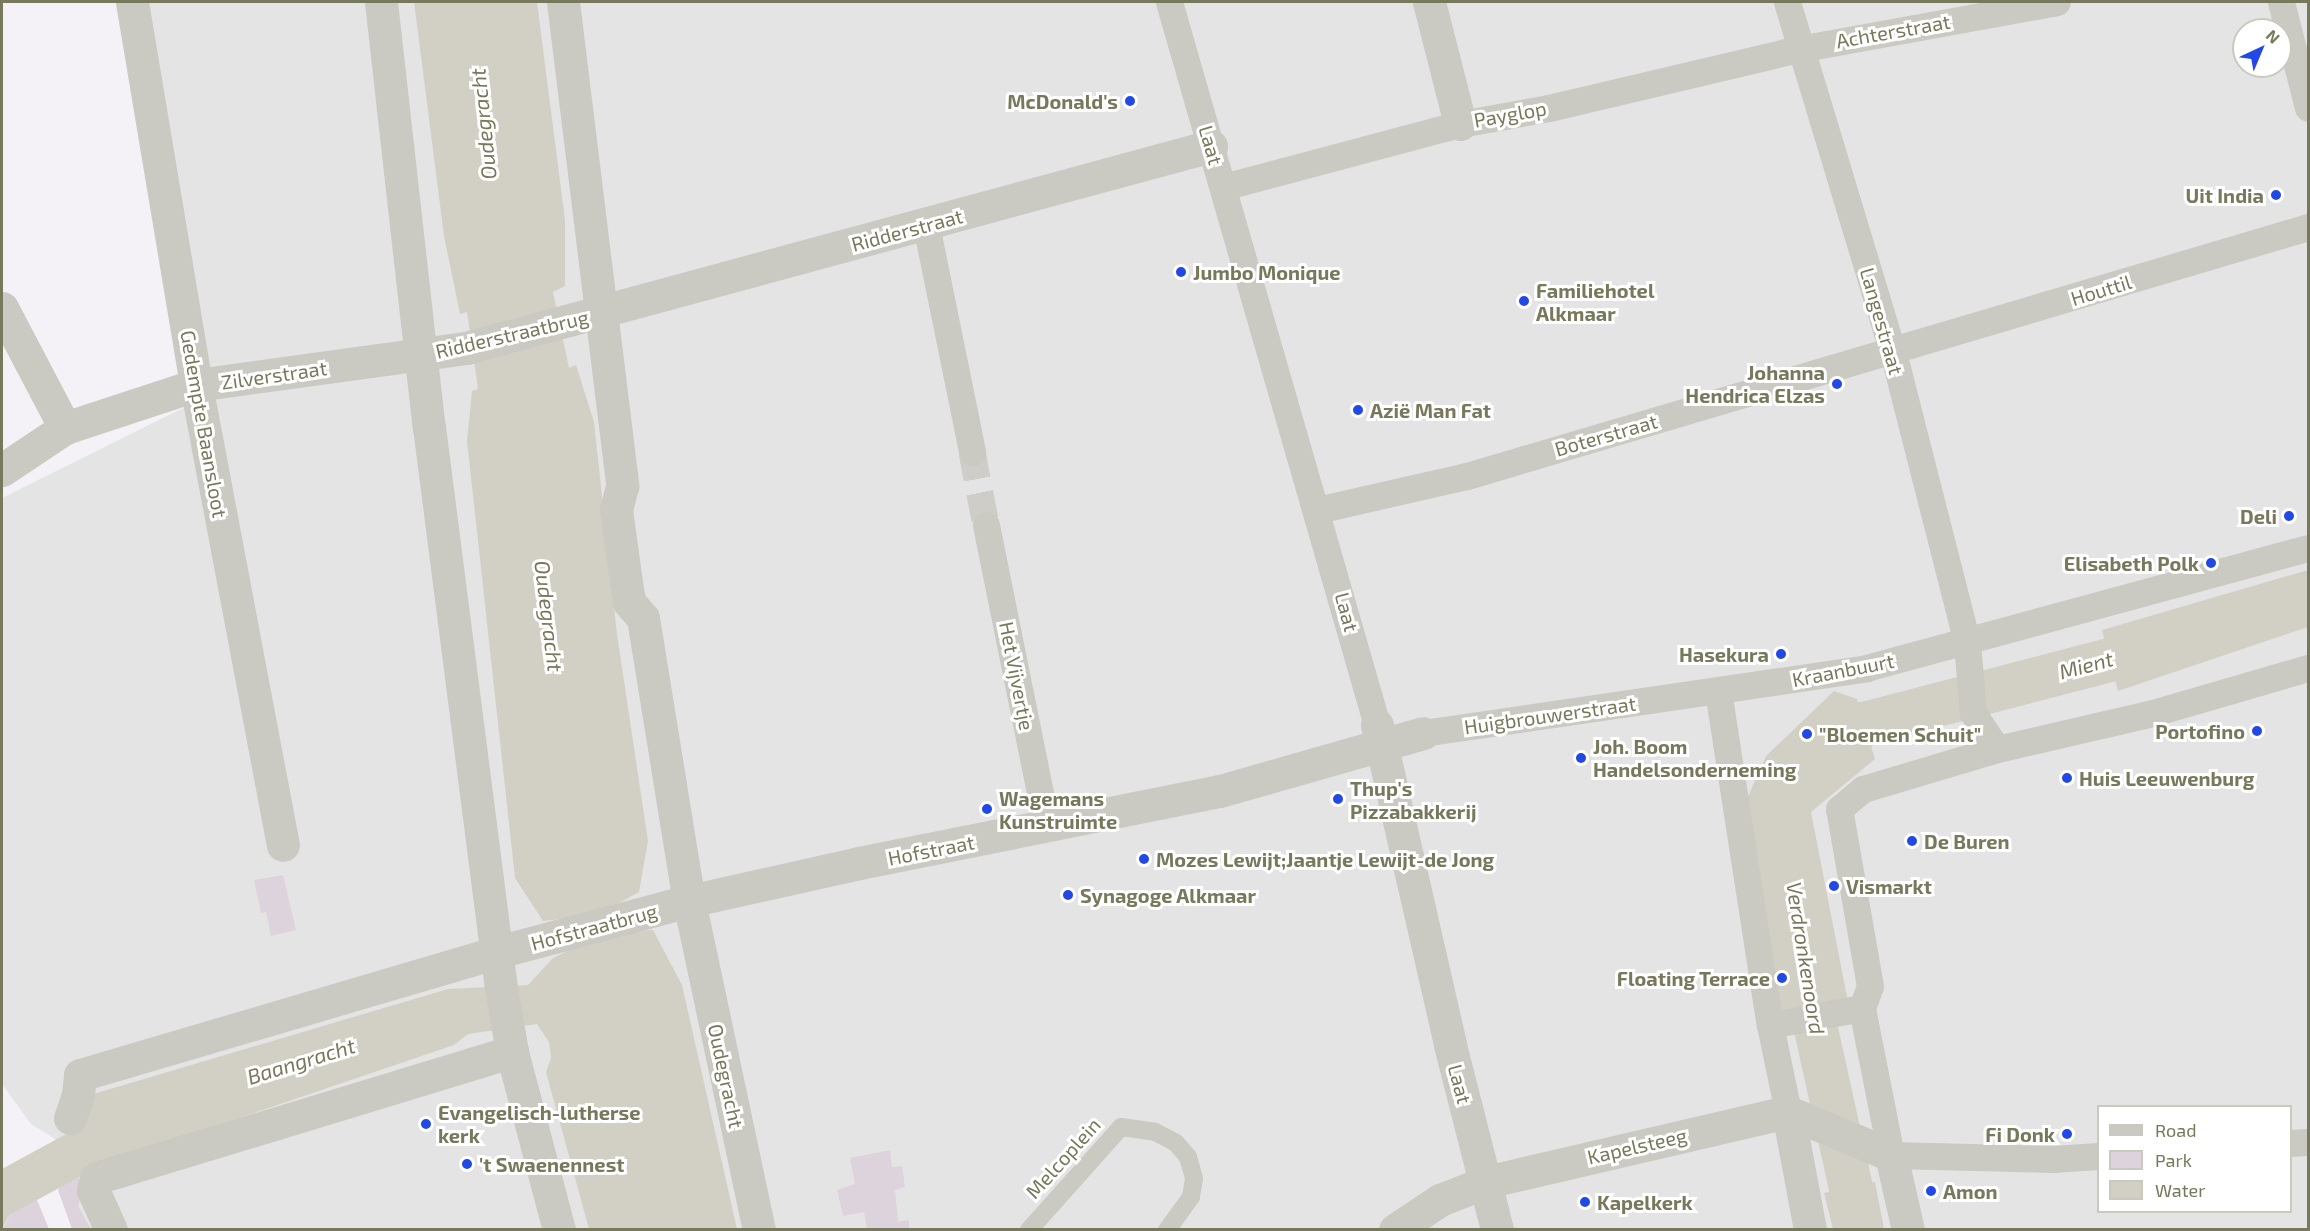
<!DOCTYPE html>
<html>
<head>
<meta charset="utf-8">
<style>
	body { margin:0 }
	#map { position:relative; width:2310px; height:1231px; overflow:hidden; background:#f4f2f6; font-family:"Exo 2",sans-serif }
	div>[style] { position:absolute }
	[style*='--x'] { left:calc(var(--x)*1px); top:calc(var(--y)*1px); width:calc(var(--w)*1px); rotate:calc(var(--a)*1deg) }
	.built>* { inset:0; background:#e5e4e4 }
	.green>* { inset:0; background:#ddd3dc }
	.water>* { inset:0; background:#d2d0c5 }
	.canal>* { height:44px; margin:-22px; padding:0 22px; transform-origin:22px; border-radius:22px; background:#d2d0c5 }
	.pedestrian-tunnel>* { height:27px; margin-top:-13.5px; transform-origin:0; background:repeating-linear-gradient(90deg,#cfcdc8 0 27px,transparent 0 41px) }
	.service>* { height:18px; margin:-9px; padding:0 9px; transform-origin:9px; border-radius:9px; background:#cacac3 }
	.pedestrian>* { height:27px; margin:-13.5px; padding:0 13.5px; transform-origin:13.5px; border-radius:13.5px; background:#cacac3 }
	.minor>* { height:33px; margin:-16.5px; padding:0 16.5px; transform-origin:16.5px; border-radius:16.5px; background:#cacac3 }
	.dots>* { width:16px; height:16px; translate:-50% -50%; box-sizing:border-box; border:3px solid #fff; border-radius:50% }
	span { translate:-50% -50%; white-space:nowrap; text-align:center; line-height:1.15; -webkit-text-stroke:6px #fff; paint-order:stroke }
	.street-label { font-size:20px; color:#78785c }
	.poi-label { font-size:20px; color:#78785c; font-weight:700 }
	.right { translate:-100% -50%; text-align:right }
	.left { translate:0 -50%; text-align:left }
	.water-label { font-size:21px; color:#7a755b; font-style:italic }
	.frame { position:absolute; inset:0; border:3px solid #78785c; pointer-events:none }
	.legend { position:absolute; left:2097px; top:1105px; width:195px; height:108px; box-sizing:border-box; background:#fff; border:2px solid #c9c9be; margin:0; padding:8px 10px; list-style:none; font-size:18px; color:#78785c }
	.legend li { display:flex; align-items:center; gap:12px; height:30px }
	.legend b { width:30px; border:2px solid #c9c9be }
	.north { position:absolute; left:2232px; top:18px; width:60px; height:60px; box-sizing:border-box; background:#fff; border:2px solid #c9c9be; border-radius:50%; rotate:44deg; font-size:16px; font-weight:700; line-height:24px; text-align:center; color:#78785c }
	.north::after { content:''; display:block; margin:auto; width:21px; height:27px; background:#2248e6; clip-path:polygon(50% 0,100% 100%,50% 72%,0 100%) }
</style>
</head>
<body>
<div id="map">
	<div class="built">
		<i style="clip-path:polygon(evenodd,131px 2px,2308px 2px,2308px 1229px,91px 1229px,78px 1205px,75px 1166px,63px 1144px,31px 1124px,2px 1084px,2px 498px,193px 403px,131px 2px,2244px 30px,2280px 30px,2280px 66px,2244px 66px,2244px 30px,131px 2px,2098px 1106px,2290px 1106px,2290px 1212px,2098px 1212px,2098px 1106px)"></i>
	</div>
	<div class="green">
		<i style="clip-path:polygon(283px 875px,296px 930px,271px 936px,266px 912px,261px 913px,254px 880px)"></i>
		<i style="clip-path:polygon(890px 1150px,892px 1167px,902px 1166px,905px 1187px,895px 1190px,898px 1222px,909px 1220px,909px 1229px,867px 1229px,864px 1212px,843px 1216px,837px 1190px,855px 1184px,850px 1158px)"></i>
		<i style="clip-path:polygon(73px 1177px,88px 1181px,78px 1205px,91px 1229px,72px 1229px,58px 1190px,62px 1182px)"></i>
		<i style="clip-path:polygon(20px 1196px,37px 1200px,49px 1229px,2px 1230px)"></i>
	</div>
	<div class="water">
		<i style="clip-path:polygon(414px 2px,537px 2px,565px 220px,565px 286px,553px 292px,569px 368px,576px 365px,594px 422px,617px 634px,648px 841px,639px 892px,612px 907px,580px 917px,543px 921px,515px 878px,467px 441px,472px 391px,478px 389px,467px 312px,460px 314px,444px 236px)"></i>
		<i style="clip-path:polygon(2308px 570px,2308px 627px,2118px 691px,2102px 630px)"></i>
		<i style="clip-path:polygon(1834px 691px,1857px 699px,1875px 759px,1811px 812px,1848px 1002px,1776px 1023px,1747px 799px,1766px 756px)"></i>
		<i style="clip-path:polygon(653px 930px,682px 985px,737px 1229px,589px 1229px,546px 1072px,551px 1058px,549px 1042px,537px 1024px,468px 1034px,454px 1045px,95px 1167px,79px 1166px,67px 1146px,90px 1095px,448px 989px,528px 985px,553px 958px,588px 941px,620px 931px)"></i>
		<i style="clip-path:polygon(8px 1174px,20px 1196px,2px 1229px,2px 1175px)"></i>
		<i style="clip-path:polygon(1875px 1182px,1884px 1229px,1833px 1229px,1824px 1193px)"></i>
	</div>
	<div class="canal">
		<i style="--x:1819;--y:763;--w:60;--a:-40.9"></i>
		<i style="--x:1864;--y:724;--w:314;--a:-14.6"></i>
		<i style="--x:1811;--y:970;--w:41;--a:88.6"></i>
		<i style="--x:1812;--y:1011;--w:224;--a:77.6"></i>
		<i style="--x:2;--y:1194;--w:94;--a:-28.5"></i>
		<i style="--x:85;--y:1149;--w:45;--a:-45"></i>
	</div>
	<div class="pedestrian-tunnel">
		<i style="--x:972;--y:452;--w:74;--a:79.1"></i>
	</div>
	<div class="service">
		<i style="--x:1029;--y:1230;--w:138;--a:-48.2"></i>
		<i style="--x:1121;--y:1127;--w:34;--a:8"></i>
		<i style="--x:1155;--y:1132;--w:22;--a:27"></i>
		<i style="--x:1175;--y:1142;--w:20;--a:49"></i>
		<i style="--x:1188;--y:1157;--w:22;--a:74"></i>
		<i style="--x:1194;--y:1178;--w:19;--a:99"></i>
		<i style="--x:1191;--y:1197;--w:41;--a:126"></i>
	</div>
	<div class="pedestrian">
		<i style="--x:1169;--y:2;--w:752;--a:73.95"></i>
		<i style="--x:1787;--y:2;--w:366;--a:73.2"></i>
		<i style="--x:1893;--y:352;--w:300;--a:75.7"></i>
		<i style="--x:1967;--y:643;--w:70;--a:85.1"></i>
		<i style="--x:1973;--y:713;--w:43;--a:56.3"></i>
		<i style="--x:2281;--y:2;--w:109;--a:75.7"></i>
		<i style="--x:1223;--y:187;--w:245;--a:-14.9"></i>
		<i style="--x:1460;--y:124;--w:90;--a:-10.2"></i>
		<i style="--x:1549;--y:108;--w:257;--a:-13.3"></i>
		<i style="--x:1799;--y:49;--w:262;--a:-10.3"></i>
		<i style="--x:926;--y:225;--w:232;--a:78.5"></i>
		<i style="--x:1317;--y:510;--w:154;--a:-12.8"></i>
		<i style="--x:1467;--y:476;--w:877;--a:-16.49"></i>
		<i style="--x:986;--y:525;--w:309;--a:78.6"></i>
		<i style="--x:1718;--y:691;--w:338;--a:81.2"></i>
		<i style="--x:1770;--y:1025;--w:89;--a:78.3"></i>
		<i style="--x:1423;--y:733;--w:448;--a:-8.3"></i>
		<i style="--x:1866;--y:668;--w:458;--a:-15.2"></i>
		<i style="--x:1770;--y:1025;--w:94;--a:-10.5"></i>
		<i style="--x:2290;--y:1143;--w:18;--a:-3"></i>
		<i style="--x:2098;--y:1156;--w:45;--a:176.2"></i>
		<i style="--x:2053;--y:1159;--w:162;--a:-178.6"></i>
		<i style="--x:1891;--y:1155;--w:150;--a:-101.2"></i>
		<i style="--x:1862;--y:1008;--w:23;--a:-70"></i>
		<i style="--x:1870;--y:986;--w:180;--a:-99.9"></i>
		<i style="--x:1839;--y:809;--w:31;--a:-40"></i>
		<i style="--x:1863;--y:789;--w:140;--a:-16.6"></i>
		<i style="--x:1997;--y:749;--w:160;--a:-13"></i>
		<i style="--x:2153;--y:713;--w:161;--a:-16.2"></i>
	</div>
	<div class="minor">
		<i style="--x:132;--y:2;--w:388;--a:80.5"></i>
		<i style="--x:196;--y:385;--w:468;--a:79.3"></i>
		<i style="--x:381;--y:2;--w:428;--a:83.6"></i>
		<i style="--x:429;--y:427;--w:566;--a:82.69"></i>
		<i style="--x:501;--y:988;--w:65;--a:80.2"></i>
		<i style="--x:512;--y:1052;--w:184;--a:75.2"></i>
		<i style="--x:563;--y:2;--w:488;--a:83"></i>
		<i style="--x:622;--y:486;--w:25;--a:104"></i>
		<i style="--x:616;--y:510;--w:73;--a:82.1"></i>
		<i style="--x:626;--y:582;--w:20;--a:81"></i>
		<i style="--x:629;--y:602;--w:21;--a:49"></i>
		<i style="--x:643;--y:618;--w:287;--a:80.8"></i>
		<i style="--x:689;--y:901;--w:336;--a:78"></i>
		<i style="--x:1429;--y:2;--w:126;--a:75.7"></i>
		<i style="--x:2;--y:308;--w:136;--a:62.3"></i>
		<i style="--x:2;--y:470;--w:76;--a:-33.7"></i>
		<i style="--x:65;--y:428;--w:138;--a:-18.2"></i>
		<i style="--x:196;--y:385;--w:273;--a:-7.8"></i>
		<i style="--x:466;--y:348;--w:772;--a:-15.17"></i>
		<i style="--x:1377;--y:725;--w:328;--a:77.1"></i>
		<i style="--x:1450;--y:1045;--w:191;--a:75.7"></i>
		<i style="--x:1788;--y:1112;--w:112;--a:22.7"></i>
		<i style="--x:1891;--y:1155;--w:77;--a:77.2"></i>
		<i style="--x:1788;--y:1112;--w:120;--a:79.4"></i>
		<i style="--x:70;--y:1118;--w:24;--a:-71"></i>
		<i style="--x:78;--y:1095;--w:20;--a:-84"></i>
		<i style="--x:80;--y:1075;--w:436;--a:-16.4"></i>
		<i style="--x:498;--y:952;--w:198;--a:-15"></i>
		<i style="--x:689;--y:901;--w:174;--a:-12.6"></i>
		<i style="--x:859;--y:863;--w:368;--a:-11.3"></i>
		<i style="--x:1220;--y:791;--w:211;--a:-15.9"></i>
		<i style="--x:111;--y:1230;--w:44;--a:-114.2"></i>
		<i style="--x:93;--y:1190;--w:12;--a:-76"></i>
		<i style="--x:96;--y:1178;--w:435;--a:-16.9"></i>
		<i style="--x:1395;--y:1230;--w:54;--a:-33.7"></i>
		<i style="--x:1440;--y:1200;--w:49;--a:-21.4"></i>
		<i style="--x:1486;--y:1182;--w:310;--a:-13.1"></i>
	</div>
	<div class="dots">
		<i style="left:1130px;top:101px;background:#2248e6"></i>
		<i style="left:2276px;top:195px;background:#2248e6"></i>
		<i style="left:1181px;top:272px;background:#2248e6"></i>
		<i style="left:1524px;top:301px;background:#2248e6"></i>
		<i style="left:1837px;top:384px;background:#2248e6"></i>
		<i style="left:1358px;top:410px;background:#2248e6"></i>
		<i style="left:2289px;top:516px;background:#2248e6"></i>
		<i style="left:2211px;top:563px;background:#2248e6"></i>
		<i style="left:1781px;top:654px;background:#2248e6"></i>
		<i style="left:2257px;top:731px;background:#2248e6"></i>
		<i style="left:1807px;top:734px;background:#2248e6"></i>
		<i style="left:1581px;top:758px;background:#2248e6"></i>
		<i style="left:2067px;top:778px;background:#2248e6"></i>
		<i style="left:1338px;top:799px;background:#2248e6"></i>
		<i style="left:987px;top:809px;background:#2248e6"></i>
		<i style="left:1912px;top:841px;background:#2248e6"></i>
		<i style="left:1144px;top:859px;background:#2248e6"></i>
		<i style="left:1834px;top:886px;background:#2248e6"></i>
		<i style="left:1068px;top:895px;background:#2248e6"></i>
		<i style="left:1782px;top:978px;background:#2248e6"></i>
		<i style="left:426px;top:1124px;background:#2248e6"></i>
		<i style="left:2067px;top:1134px;background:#2248e6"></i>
		<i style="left:467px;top:1164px;background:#2248e6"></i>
		<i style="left:1931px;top:1191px;background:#2248e6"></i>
		<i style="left:1585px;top:1202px;background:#2248e6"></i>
	</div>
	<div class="street-label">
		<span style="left:1893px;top:31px;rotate:-10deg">Achterstraat</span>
		<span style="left:1510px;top:114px;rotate:-10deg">Payglop</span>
		<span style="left:1211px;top:145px;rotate:74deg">Laat</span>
		<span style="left:907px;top:230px;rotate:-15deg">Ridderstraat</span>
		<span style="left:2101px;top:290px;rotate:-17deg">Houttil</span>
		<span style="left:1882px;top:321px;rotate:74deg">Langestraat</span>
		<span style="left:512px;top:334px;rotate:-13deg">Ridderstraatbrug</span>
		<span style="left:274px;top:375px;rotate:-8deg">Zilverstraat</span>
		<span style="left:204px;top:424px;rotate:80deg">Gedempte Baansloot</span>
		<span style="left:1606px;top:435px;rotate:-16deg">Boterstraat</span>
		<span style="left:1347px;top:612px;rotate:75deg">Laat</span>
		<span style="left:1843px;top:670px;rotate:-11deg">Kraanbuurt</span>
		<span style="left:1017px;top:676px;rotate:79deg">Het Vijvertje</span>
		<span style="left:1550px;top:715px;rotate:-8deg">Huigbrouwerstraat</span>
		<span style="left:931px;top:850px;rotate:-11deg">Hofstraat</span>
		<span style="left:594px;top:927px;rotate:-15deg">Hofstraatbrug</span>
		<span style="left:726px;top:1076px;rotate:78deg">Oudegracht</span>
		<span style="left:1460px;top:1084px;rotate:75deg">Laat</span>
		<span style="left:1637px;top:1146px;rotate:-13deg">Kapelsteeg</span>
		<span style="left:1063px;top:1158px;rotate:-48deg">Melcoplein</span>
	</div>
	<div class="poi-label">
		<span class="right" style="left:1118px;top:101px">McDonald's</span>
		<span class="right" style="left:2264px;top:195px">Uit India</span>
		<span class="left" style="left:1193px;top:272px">Jumbo Monique</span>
		<span class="left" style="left:1536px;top:302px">Familiehotel<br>Alkmaar</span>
		<span class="right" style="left:1825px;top:384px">Johanna<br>Hendrica Elzas</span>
		<span class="left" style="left:1370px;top:410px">Azië Man Fat</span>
		<span class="right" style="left:2277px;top:516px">Deli</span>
		<span class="right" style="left:2199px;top:563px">Elisabeth Polk</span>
		<span class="right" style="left:1769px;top:654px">Hasekura</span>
		<span class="right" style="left:2245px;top:731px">Portofino</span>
		<span class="left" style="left:1819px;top:734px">"Bloemen Schuit"</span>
		<span class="left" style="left:1593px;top:758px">Joh. Boom<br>Handelsonderneming</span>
		<span class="left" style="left:2079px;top:778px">Huis Leeuwenburg</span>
		<span class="left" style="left:1350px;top:800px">Thup's<br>Pizzabakkerij</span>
		<span class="left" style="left:999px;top:810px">Wagemans<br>Kunstruimte</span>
		<span class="left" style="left:1924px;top:841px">De Buren</span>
		<span class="left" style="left:1156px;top:859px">Mozes Lewijt;Jaantje Lewijt-de Jong</span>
		<span class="left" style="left:1846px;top:886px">Vismarkt</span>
		<span class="left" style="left:1080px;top:895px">Synagoge Alkmaar</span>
		<span class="right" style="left:1770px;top:978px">Floating Terrace</span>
		<span class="left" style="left:438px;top:1124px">Evangelisch-lutherse<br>kerk</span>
		<span class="right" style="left:2055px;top:1134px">Fi Donk</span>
		<span class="left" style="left:479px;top:1164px">'t Swaenennest</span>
		<span class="left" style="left:1943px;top:1191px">Amon</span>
		<span class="left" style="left:1597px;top:1202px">Kapelkerk</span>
	</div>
	<div class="water-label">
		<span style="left:483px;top:124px;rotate:-96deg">Oudegracht</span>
		<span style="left:549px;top:616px;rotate:83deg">Oudegracht</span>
		<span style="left:2086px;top:665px;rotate:-15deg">Mient</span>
		<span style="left:1806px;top:958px;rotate:81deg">Verdronkenoord</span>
		<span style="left:301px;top:1061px;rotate:-17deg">Baangracht</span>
	</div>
	<div class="frame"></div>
	<ul class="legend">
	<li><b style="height:8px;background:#cacac3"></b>Road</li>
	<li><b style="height:16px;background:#ddd3dc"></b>Park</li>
	<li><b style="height:16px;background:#d2d0c5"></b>Water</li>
	</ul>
	<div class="north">N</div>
</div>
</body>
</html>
